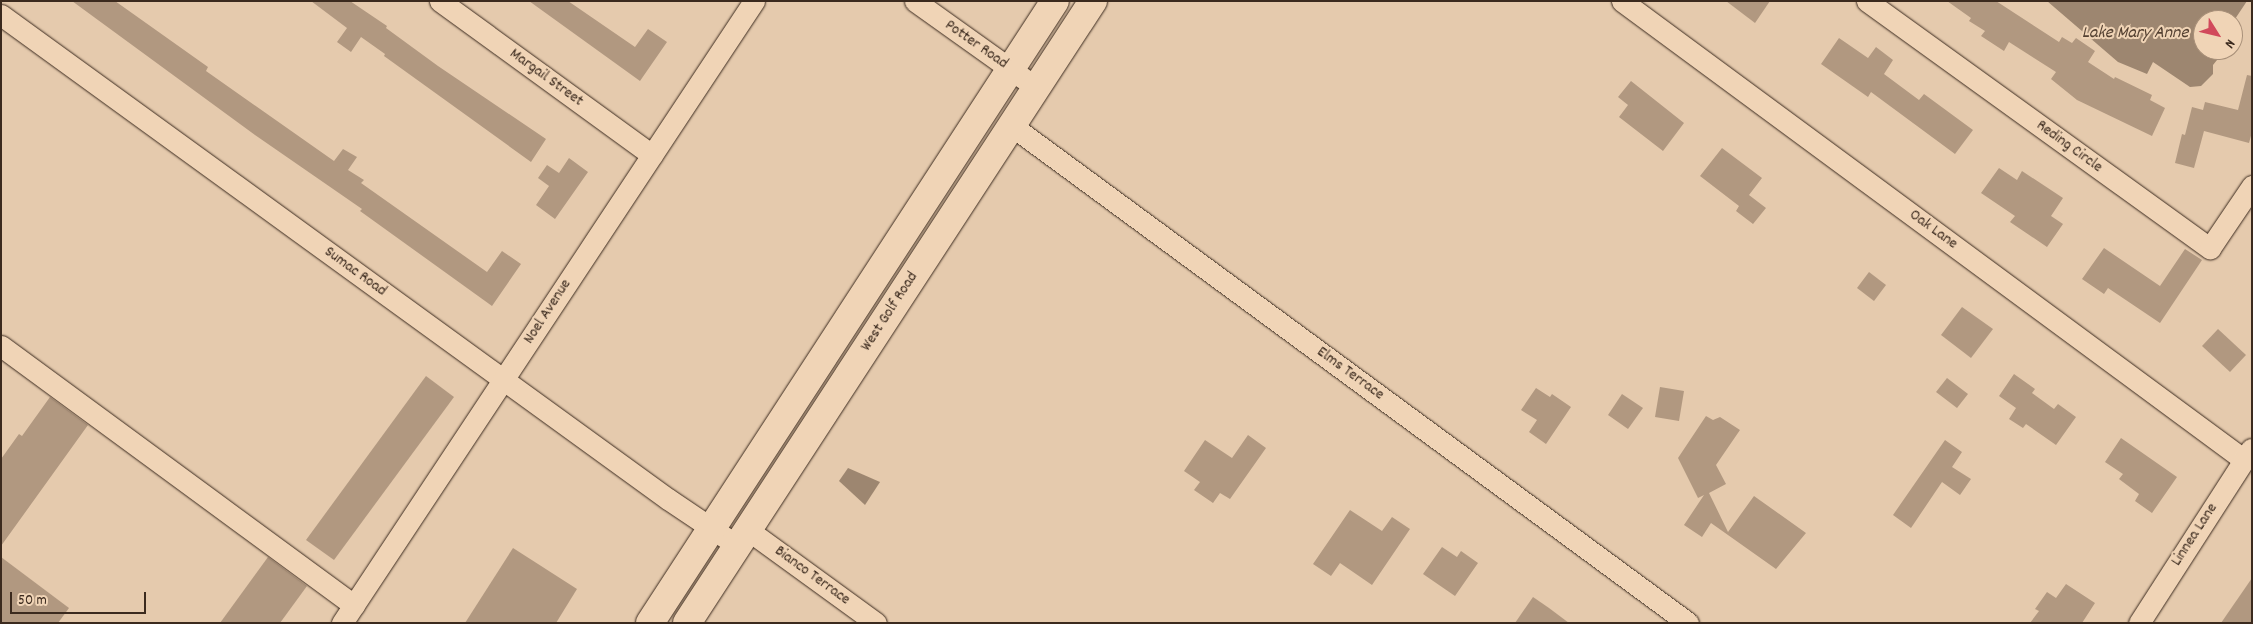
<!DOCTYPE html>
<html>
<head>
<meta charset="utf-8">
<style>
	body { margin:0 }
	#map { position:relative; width:2253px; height:624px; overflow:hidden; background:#e5caad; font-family:Dekko,sans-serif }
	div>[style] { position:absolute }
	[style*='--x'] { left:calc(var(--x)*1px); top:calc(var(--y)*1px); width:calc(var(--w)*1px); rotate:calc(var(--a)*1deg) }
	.water>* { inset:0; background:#9d8670 }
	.building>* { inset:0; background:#b19880 }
	.roads { filter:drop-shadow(0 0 1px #3b2a1e) drop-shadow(0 0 1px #3b2a1e) }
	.street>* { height:21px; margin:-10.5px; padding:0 10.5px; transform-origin:10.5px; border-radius:10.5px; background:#f0d4b6 }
	.primary>* { height:28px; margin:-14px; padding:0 14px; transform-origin:14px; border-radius:14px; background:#f0d4b6 }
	span { translate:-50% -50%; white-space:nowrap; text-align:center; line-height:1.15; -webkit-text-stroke:4px #f0d4b6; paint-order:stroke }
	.street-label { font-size:16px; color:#3b2a1e }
	.water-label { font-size:18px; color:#544132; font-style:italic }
	.frame { position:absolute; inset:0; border:2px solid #3b2a1e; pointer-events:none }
	.north { position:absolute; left:2193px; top:10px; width:50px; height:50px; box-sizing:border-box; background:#f0d4b6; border:1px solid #a89079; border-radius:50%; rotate:126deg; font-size:14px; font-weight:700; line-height:20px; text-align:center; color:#3b2a1e }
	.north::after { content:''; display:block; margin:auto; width:18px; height:22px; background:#d1495b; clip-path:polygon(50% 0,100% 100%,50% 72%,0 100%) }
	.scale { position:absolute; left:10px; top:592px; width:136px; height:22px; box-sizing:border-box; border:2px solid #3b2a1e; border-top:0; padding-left:6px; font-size:15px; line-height:18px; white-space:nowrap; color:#3b2a1e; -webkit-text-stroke:4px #f0d4b6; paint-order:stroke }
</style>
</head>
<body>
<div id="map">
	<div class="water">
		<i style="clip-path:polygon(2047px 1px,2247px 1px,2233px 22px,2233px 20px,2203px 20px,2203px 50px,2225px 50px,2213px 65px,2213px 74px,2201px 86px,2190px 87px,2153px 62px,2147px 74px,2118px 62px)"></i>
		<i style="clip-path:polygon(848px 468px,880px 482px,865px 505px,839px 481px)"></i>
	</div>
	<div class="building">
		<i style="clip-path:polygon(72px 1px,115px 1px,208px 67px,206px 71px,334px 161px,343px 149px,357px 157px,348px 170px,364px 180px,361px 183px,487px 272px,502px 251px,521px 264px,492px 306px,360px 211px,362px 209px,255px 135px)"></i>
		<i style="clip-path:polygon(311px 1px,350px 1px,387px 26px,386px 28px,438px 66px,546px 139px,531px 162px,384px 56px,385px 54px,361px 37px,351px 52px,337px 42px,347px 28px)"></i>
		<i style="clip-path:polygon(529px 1px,568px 1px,635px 47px,648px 29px,667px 42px,640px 81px)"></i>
		<i style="clip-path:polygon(1726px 1px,1770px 1px,1755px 23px)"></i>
		<i style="clip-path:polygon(1947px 1px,1996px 1px,2059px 42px,2062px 37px,2072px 43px,2076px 38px,2095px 51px,2088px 62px,2114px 79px,2115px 77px,2152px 95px,2150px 100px,2165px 108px,2152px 136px,2077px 100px,2051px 79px,2056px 72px,2009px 42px,2004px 51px,1981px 36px,1985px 31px,1969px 21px,1971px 18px)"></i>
		<i style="clip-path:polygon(1839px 38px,1868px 58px,1876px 47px,1893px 60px,1884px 74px,1919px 100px,1924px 94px,1973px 130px,1955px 154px,1871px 92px,1868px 97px,1821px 64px)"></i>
		<i style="clip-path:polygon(2247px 75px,2252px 76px,2252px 132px,2249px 143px,2204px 131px,2194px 168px,2175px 163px,2182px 134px,2185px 135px,2192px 107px,2203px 110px,2205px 102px,2238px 110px)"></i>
		<i style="clip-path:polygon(1631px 81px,1684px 123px,1663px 151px,1619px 117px,1628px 105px,1618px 97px)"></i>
		<i style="clip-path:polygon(1722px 148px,1762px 178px,1749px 195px,1766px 208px,1753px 224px,1736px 211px,1739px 206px,1700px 176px)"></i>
		<i style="clip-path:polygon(569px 158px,588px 172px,555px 219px,536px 205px,549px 186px,538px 178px,547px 165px,559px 173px)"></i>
		<i style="clip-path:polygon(1999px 168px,2017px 180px,2022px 171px,2063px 198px,2051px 216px,2063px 224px,2047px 247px,2010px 222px,2015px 216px,1981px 193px)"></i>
		<i style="clip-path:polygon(2104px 248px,2160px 286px,2185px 249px,2202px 260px,2160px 323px,2108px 288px,2104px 294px,2082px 279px)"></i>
		<i style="clip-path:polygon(1869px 272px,1886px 285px,1874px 301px,1857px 288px)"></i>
		<i style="clip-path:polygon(1962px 307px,1993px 329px,1971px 358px,1941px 335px)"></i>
		<i style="clip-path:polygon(2218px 329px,2246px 355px,2230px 372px,2202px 346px)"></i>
		<i style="clip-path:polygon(2014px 374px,2035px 389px,2032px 393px,2054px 409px,2058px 404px,2076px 417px,2056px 445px,2026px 424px,2023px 428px,2009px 419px,2016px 408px,1999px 396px)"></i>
		<i style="clip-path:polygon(426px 376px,454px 397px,334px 560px,306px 540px)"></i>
		<i style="clip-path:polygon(1947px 378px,1968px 394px,1957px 408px,1936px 392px)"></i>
		<i style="clip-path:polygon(1660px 387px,1684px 391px,1679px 421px,1655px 417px)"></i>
		<i style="clip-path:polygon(1536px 388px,1550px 397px,1552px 394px,1571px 407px,1546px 444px,1529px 432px,1537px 420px,1521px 410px)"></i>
		<i style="clip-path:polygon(1622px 394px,1643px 408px,1628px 429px,1608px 415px)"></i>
		<i style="clip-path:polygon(50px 397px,88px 425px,1px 546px,1px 459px,19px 434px,22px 436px)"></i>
		<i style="clip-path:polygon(1706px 416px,1713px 420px,1720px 417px,1740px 430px,1716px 465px,1726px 484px,1709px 493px,1728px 532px,1754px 496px,1806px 533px,1776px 569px,1711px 523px,1702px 537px,1684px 525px,1704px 495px,1698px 498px,1678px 458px)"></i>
		<i style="clip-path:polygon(1248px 435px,1266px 448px,1230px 499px,1220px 493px,1213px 503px,1194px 490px,1200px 482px,1184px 471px,1205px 440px,1232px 458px)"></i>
		<i style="clip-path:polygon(2121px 438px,2177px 477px,2152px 513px,2135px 501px,2139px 494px,2119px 479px,2123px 474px,2105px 462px)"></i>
		<i style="clip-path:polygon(1945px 440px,1962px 452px,1952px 467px,1971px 479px,1960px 495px,1942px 482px,1911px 528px,1893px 515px)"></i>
		<i style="clip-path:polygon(1350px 510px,1382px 531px,1392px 517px,1410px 529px,1372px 585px,1340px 563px,1331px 576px,1313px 564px)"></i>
		<i style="clip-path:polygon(1442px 547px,1457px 557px,1461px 551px,1478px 563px,1455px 596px,1423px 574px)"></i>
		<i style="clip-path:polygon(513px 548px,577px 589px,556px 623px,465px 623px)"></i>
		<i style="clip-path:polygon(1px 557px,69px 608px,58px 623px,1px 623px)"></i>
		<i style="clip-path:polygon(268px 557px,307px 586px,280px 623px,220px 623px)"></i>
		<i style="clip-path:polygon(2252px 578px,2252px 623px,2221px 623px)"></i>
		<i style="clip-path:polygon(2066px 584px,2095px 603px,2082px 623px,2030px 623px,2039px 611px,2035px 609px,2047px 592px,2056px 598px)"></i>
		<i style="clip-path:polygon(1533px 597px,1549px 608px,1569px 623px,1515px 623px)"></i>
	</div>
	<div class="roads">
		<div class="street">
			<i style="--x:440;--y:1;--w:262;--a:36"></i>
			<i style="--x:915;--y:1;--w:150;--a:35.5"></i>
			<i style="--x:1622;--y:1;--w:772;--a:36.41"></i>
			<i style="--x:1867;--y:1;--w:423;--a:35.8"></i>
			<i style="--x:2210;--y:248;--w:75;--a:-55.9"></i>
			<i style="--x:1;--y:15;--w:824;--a:35.97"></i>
			<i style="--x:668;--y:499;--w:84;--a:33.9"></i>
			<i style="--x:1012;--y:126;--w:839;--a:36.32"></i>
			<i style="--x:1;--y:346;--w:438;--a:36.3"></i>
			<i style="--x:748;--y:530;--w:158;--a:36"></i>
			<i style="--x:342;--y:623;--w:746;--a:-56.48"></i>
			<i style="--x:2139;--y:623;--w:207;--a:-57.2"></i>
		</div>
		<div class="primary">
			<i style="--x:650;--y:623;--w:742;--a:-56.93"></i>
			<i style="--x:687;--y:623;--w:743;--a:-56.87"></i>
		</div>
	</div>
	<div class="street-label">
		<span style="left:976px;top:45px;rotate:35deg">Potter Road</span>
		<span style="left:546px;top:78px;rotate:36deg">Margail Street</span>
		<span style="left:2069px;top:147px;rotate:36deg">Reding Circle</span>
		<span style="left:1933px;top:230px;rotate:36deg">Oak Lane</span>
		<span style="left:355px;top:272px;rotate:36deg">Sumac Road</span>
		<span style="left:548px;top:312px;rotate:-57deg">Noel Avenue</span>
		<span style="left:890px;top:312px;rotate:-57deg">West Golf Road</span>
		<span style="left:1350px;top:374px;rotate:36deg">Elms Terrace</span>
		<span style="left:2195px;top:535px;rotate:-57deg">Linnea Lane</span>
		<span style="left:812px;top:576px;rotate:36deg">Bianco Terrace</span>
	</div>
	<div class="water-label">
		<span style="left:2135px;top:34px">Lake Mary Anne</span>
	</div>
	<div class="frame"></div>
	<div class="north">N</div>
	<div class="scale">50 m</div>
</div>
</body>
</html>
